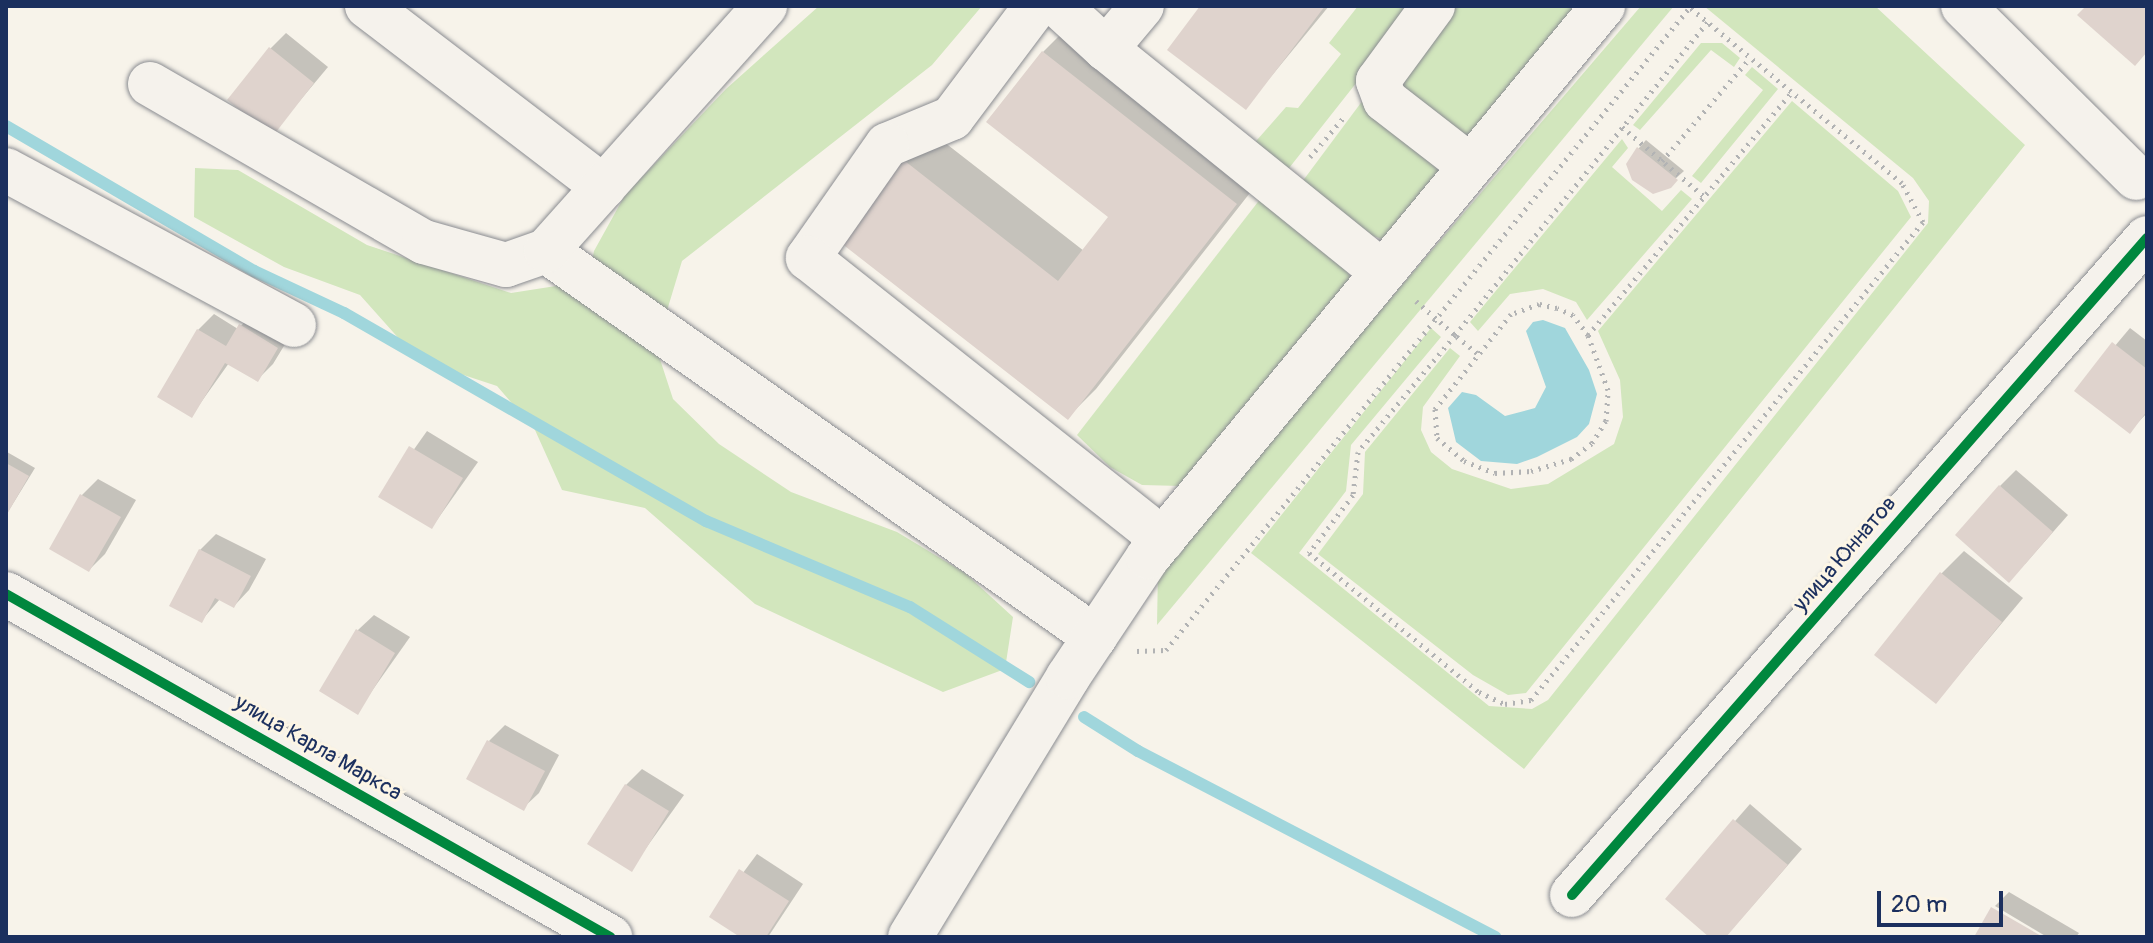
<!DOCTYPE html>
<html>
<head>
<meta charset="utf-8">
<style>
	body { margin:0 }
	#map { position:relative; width:2153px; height:943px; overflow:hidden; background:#f7f3ea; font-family:Pangolin,sans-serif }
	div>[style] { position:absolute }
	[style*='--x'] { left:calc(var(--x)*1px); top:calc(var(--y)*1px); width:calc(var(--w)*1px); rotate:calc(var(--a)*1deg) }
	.green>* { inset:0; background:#d2e6bd }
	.water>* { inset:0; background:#a0d6dc }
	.shadow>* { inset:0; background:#0003 }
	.stream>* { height:12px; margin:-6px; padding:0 6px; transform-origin:6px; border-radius:6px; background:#a0d6dc }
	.building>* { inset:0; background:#dfd3cd }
	.path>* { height:5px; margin-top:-2.5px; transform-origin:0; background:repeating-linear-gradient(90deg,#b2b3b4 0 2px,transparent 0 8px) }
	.roads { filter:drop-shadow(0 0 2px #8a8c91) drop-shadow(0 0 2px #8a8c91) }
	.minor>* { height:44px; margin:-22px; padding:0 22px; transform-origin:22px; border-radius:22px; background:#f5f2ec }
	.cycleway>* { height:10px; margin:-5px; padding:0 5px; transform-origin:5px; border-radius:5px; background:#00873e }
	span { translate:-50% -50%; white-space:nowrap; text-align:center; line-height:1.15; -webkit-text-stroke:6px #fcf5e5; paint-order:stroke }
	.street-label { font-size:22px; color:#1b2f5e }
	.frame { position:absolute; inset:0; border:8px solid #1b2f5e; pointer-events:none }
	.scale { position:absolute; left:1877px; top:891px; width:126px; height:36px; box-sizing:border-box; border:4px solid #1b2f5e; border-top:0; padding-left:10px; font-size:24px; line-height:28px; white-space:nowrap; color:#1b2f5e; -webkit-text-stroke:6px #fcf5e5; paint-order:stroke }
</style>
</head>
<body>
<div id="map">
	<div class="green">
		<i style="clip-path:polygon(819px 6px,982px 6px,932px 65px,682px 261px,656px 347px,673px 399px,719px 444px,791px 492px,897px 532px,965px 573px,1013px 617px,1005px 669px,943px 692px,755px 604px,645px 508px,562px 490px,535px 430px,497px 386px,418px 360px,360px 295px,284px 267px,194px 217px,195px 168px,238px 170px,367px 245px,511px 293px,588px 281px,594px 251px,625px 195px,726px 89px)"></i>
		<i style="clip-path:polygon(1358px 6px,1417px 6px,1282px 177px,1249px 149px,1286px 107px,1298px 108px,1341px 54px,1329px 43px)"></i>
		<i style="clip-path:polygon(1446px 6px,1581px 6px,1468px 138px,1400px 94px,1398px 73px)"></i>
		<i style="clip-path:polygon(1641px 6px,1674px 6px,1157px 625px,1158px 570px)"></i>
		<i style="clip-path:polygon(1704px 6px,1875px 6px,2025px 145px,1524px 769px,1251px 553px,1431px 328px,1441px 337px,1351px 445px,1346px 491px,1299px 553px,1489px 706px,1532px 709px,1548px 700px,1928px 223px,1929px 201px,1913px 178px)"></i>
		<i style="clip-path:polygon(1701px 43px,1722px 43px,1740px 58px,1734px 67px,1711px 50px,1640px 130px,1633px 125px)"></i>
		<i style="clip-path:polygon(1752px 67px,1778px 89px,1701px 183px,1692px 176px,1763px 90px,1745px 75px)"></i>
		<i style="clip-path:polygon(1363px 100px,1442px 173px,1387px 241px,1357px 230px,1299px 186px)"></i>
		<i style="clip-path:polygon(1792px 101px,1898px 191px,1911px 217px,1526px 693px,1508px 695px,1473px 675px,1318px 554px,1363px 494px,1365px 452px,1450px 348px,1460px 356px,1423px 407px,1421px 430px,1431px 452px,1452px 469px,1511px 489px,1548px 484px,1614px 444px,1623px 417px,1620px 380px,1598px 331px)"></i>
		<i style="clip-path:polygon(1622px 139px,1628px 148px,1612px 167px,1662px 211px,1681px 190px,1692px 199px,1587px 320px,1576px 302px,1543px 289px,1510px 294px,1478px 331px,1470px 322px)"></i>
		<i style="clip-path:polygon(1261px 198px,1338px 256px,1354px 283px,1181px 486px,1142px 485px,1110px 467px,1077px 435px)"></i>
	</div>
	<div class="water">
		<i style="clip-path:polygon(1543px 320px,1565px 328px,1589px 370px,1597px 394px,1589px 424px,1577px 437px,1537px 457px,1517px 464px,1481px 461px,1456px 442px,1448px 408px,1462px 392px,1476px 395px,1505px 416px,1535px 408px,1546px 387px,1526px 331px,1533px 322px)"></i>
	</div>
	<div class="shadow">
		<i style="clip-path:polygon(1203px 6px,1329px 6px,1246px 107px)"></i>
		<i style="clip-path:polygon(1071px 24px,1264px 175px,1096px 389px,1068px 417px,835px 235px,926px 128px,1084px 251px,1111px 217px,1043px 52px)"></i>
		<i style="clip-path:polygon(286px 33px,328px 67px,272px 134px,270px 49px)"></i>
		<i style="clip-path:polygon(1646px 140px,1684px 171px,1663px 190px,1632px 156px)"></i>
		<i style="clip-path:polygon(256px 310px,293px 331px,273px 364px,257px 380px,229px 363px,192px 415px,198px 330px,214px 314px,238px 329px)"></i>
		<i style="clip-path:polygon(2130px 328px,2147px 341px,2147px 413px,2130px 431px,2077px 391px)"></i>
		<i style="clip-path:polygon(427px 431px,478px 462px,432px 527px,381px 496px)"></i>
		<i style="clip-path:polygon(7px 452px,35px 468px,6px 515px,6px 452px)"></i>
		<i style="clip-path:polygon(2016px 470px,2068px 515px,2025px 564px,2000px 486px)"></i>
		<i style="clip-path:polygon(98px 479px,136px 500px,105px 554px,89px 570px,51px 548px,82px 495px)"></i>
		<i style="clip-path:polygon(216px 534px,266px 559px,249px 590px,234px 606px,220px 599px,201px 621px,200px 550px)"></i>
		<i style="clip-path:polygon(1964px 551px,2023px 598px,1936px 702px,1941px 574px)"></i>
		<i style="clip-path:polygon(374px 615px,410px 637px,357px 712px,358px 630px)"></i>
		<i style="clip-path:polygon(505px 725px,559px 755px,539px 793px,523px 808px,489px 741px)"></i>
		<i style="clip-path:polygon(642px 769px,684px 795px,631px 869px,626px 785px)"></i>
		<i style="clip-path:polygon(1750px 804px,1802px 849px,1725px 937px,1712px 937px,1667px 899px)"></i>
		<i style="clip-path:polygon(757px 854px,803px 884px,768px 937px,744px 937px,711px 916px)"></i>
		<i style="clip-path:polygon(2009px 892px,2079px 933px,2076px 937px,2047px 937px,1995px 906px)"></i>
	</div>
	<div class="stream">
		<i style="--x:6;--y:126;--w:287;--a:30.3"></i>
		<i style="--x:254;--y:271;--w:99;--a:25"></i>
		<i style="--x:344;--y:313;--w:418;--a:29.9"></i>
		<i style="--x:706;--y:521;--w:221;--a:22.9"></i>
		<i style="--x:910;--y:607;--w:141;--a:32.2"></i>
		<i style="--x:1084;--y:717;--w:64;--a:32.2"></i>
		<i style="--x:1138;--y:751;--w:403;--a:27.5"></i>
	</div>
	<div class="building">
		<i style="clip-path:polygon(1200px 6px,1325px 6px,1246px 110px,1167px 50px)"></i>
		<i style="clip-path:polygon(2086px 6px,2147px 6px,2147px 52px,2135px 66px,2077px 15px)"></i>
		<i style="clip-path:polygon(269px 47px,314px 83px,273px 136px,227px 100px)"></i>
		<i style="clip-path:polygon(1042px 51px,1237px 204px,1068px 420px,832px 236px,896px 154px,1058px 281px,1108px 217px,986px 122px)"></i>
		<i style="clip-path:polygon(1637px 147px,1678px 180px,1671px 188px,1653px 194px,1632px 180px,1626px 164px)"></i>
		<i style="clip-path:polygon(239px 324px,278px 348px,258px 382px,225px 363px,192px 418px,157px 397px,197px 329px,226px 346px)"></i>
		<i style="clip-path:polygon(2112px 342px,2147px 369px,2147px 411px,2130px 434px,2074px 391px)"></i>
		<i style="clip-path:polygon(409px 446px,463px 478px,432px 529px,378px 497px)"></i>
		<i style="clip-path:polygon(6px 463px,29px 476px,6px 516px)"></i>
		<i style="clip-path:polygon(1999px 485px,2053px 532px,2009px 583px,1955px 535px)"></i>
		<i style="clip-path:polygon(80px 494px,121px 517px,89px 572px,49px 549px)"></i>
		<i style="clip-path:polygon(199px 549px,251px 576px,234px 608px,215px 598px,202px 623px,169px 606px)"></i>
		<i style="clip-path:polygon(1940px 572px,2002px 622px,1936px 704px,1874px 655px)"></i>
		<i style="clip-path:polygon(356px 629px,395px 653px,358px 715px,319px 691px)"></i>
		<i style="clip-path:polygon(487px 740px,545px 771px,524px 811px,466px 779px)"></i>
		<i style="clip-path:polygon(625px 784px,669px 811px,632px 872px,587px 844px)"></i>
		<i style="clip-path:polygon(1733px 819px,1788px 865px,1726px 937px,1709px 937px,1665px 899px)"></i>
		<i style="clip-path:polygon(739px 869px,789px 901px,766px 937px,740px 937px,709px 917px)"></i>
		<i style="clip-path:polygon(1991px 907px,2043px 937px,1974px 937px)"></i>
	</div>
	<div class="path">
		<i style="--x:1622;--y:127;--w:110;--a:40.2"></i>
		<i style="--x:1310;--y:157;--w:54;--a:-49.5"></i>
		<i style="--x:1662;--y:161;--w:135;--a:-49.5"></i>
		<i style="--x:1416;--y:301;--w:52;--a:41.1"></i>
		<i style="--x:1455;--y:335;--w:152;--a:129.7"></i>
		<i style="--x:1358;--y:452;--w:43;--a:96.6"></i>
		<i style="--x:1353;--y:495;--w:73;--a:127.2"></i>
		<i style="--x:1309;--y:553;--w:220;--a:39.3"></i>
		<i style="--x:1479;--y:692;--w:29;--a:25"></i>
		<i style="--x:1505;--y:704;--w:26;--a:-9"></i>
		<i style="--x:1531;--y:700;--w:618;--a:-50.65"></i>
		<i style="--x:1923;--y:222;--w:44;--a:-118.3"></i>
		<i style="--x:1902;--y:183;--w:278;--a:-140.4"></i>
		<i style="--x:1588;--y:335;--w:25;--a:-127"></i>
		<i style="--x:1573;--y:315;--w:17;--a:-156"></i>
		<i style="--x:1557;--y:308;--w:18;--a:-167"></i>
		<i style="--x:1539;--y:304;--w:30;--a:160"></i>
		<i style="--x:1511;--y:314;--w:122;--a:128.7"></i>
		<i style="--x:1435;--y:409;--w:29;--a:86"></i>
		<i style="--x:1437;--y:438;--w:35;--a:40"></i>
		<i style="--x:1464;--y:461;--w:33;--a:21"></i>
		<i style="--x:1495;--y:473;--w:36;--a:-3"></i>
		<i style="--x:1531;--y:471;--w:42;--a:-16.7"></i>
		<i style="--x:1571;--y:459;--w:26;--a:-37"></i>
		<i style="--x:1592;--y:443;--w:26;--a:-58"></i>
		<i style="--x:1606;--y:421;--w:31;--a:-86"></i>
		<i style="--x:1608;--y:390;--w:59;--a:-110"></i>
		<i style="--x:1588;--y:335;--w:317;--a:-50"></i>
		<i style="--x:1477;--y:353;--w:28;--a:-141"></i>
		<i style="--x:1455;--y:335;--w:402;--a:-51.1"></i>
		<i style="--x:1137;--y:651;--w:29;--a:-2"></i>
		<i style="--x:1166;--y:650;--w:829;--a:-50.82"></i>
	</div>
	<div class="roads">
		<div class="minor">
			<i style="--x:367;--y:6;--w:298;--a:37.4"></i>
			<i style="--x:1036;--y:6;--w:140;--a:126.9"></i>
			<i style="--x:952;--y:118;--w:70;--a:157.4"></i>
			<i style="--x:887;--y:145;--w:138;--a:125"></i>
			<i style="--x:808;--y:258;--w:453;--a:38.4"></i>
			<i style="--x:1059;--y:6;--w:64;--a:42.5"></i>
			<i style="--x:1106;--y:49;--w:56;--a:-50.1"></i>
			<i style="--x:1433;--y:6;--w:93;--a:126.3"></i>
			<i style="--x:1378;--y:81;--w:20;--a:70"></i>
			<i style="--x:1385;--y:100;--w:108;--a:37.8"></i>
			<i style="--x:1963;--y:6;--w:244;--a:44.8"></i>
			<i style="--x:1106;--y:49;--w:355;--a:38.9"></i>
			<i style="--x:150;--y:84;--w:316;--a:30"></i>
			<i style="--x:424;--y:242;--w:85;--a:15.7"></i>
			<i style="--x:506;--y:265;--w:42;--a:-19.3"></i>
			<i style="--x:546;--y:251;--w:671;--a:35.11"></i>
			<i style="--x:6;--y:170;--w:327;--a:28.3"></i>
			<i style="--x:546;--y:251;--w:329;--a:-48.2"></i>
			<i style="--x:6;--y:594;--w:695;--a:29.59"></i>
			<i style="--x:1572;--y:895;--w:873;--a:-48.81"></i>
			<i style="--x:910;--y:937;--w:304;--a:-58.7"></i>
			<i style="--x:1068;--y:677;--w:144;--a:-56.3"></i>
			<i style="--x:1148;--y:557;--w:715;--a:-50.45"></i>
		</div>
	</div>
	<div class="cycleway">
		<i style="--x:6;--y:594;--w:695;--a:29.59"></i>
		<i style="--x:1572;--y:895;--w:873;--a:-48.81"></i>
	</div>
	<div class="street-label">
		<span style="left:1845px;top:554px;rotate:-49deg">улица Юннатов</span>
		<span style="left:318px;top:748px;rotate:30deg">улица Карла Маркса</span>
	</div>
	<div class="frame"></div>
	<div class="scale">20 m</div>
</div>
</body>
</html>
